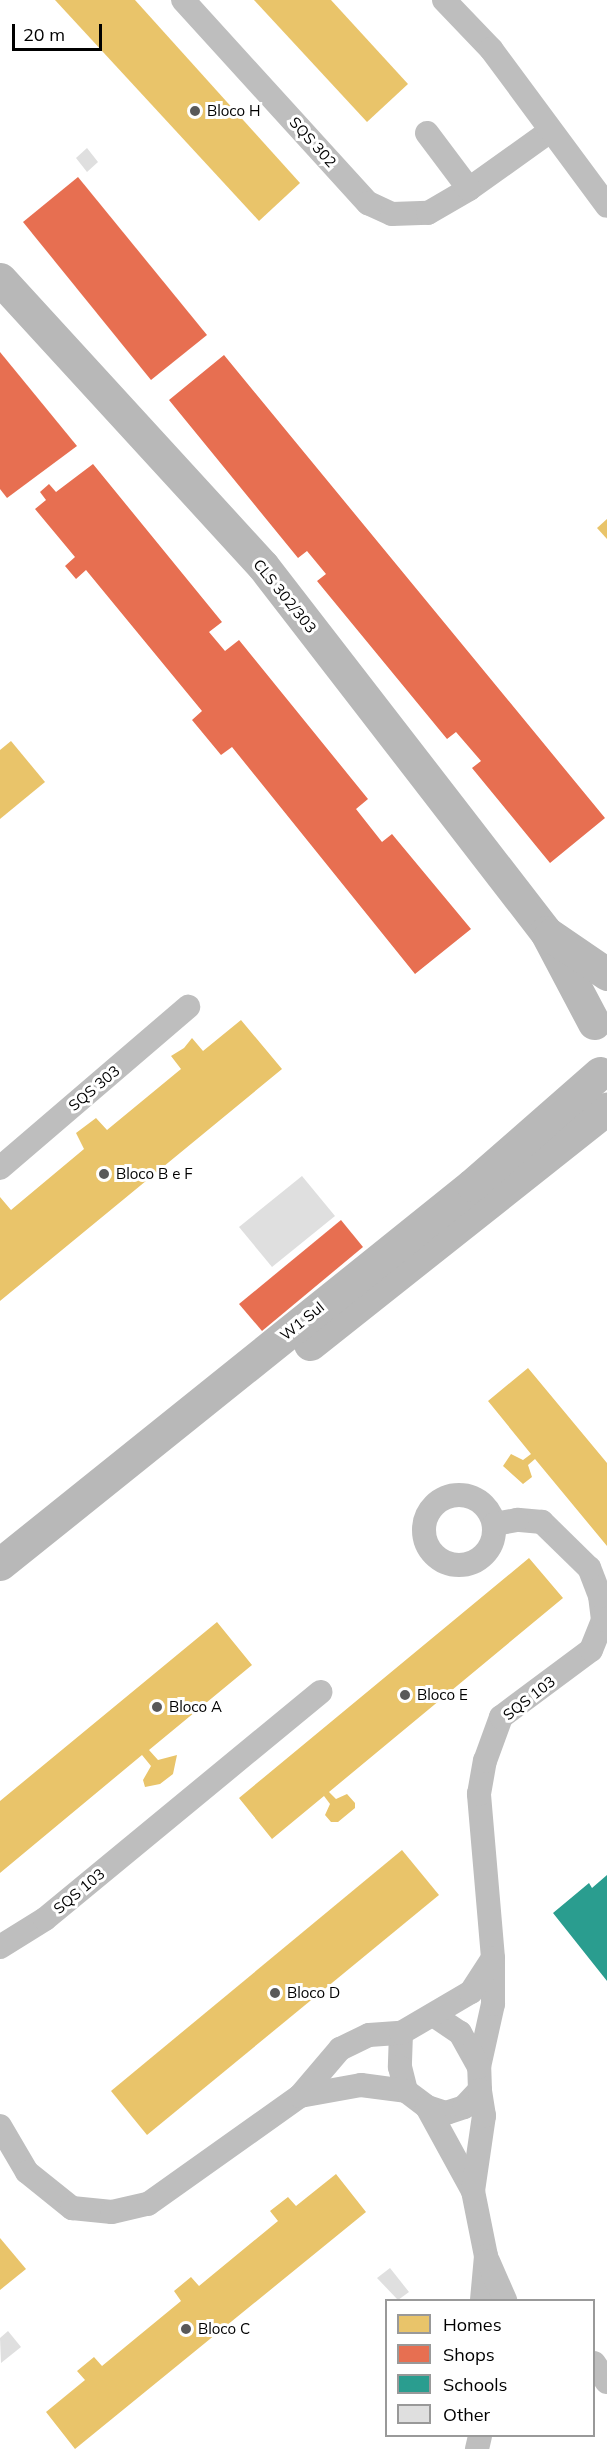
<!DOCTYPE html>
<html>
<head>
<meta charset="utf-8">
<style>
	body { margin:0 }
	#map { position:relative; width:607px; height:2449px; overflow:hidden; background:#fff; font-family:Mulish,sans-serif }
	div>[style] { position:absolute }
	[style*='--x'] { left:calc(var(--x)*1px); top:calc(var(--y)*1px); width:calc(var(--w)*1px); rotate:calc(var(--a)*1deg) }
	.homes>* { inset:0; background:#e9c46a }
	.shops>* { inset:0; background:#e76f51 }
	.schools>* { inset:0; background:#2a9d8f }
	.building>* { inset:0; background:#dfdfdf }
	.street>* { height:24px; margin:-12px; padding:0 12px; transform-origin:12px; border-radius:12px; background:#bebebe }
	.street>.ring { margin:-12px; padding:0; box-sizing:content-box; background:none; border:24px solid #bebebe; border-radius:50% }
	.secondary>* { height:33px; margin:-16.5px; padding:0 16.5px; transform-origin:16.5px; border-radius:16.5px; background:#b8b8b8 }
	.dots>* { width:16px; height:16px; translate:-50% -50%; box-sizing:border-box; border:3px solid #fff; border-radius:50% }
	span { translate:-50% -50%; white-space:nowrap; text-align:center; line-height:1.15; -webkit-text-stroke:6px #fff; paint-order:stroke }
	.poi-label { font-size:15px; color:#000 }
	.left { translate:0 -50%; text-align:left }
	.street-label { font-size:15px; color:#000 }
	.legend { position:absolute; left:385px; top:2299px; width:210px; height:138px; box-sizing:border-box; background:#fff; border:2px solid #999; margin:0; padding:8px 10px; list-style:none; font-size:18px; color:#000 }
	.legend li { display:flex; align-items:center; gap:12px; height:30px }
	.legend b { width:30px; border:2px solid #999 }
	.scale { position:absolute; left:12px; top:24px; width:90px; height:27px; box-sizing:border-box; border:3px solid #000; border-top:0; padding-left:8px; font-size:18px; line-height:21px; white-space:nowrap; color:#000; -webkit-text-stroke:4px #fff; paint-order:stroke }
</style>
</head>
<body>
<div id="map">
	<div class="homes">
		<i style="clip-path:polygon(55px 0,135px 0,300px 183px,259px 221px)"></i>
		<i style="clip-path:polygon(254px 0,331px 0,408px 84px,367px 122px)"></i>
		<i style="clip-path:polygon(607px 519px,607px 539px,597px 528px)"></i>
		<i style="clip-path:polygon(11px 741px,45px 782px,0 819px,0 750px)"></i>
		<i style="clip-path:polygon(241px 1020px,282px 1069px,0 1301px,0 1197px,11px 1210px,84px 1149px,76px 1133px,96px 1118px,107px 1130px,181px 1069px,171px 1056px,184px 1048px,192px 1038px,203px 1051px)"></i>
		<i style="clip-path:polygon(528px 1368px,607px 1463px,607px 1546px,535px 1459px,528px 1465px,532px 1477px,523px 1484px,503px 1466px,511px 1454px,523px 1460px,531px 1454px,488px 1401px)"></i>
		<i style="clip-path:polygon(529px 1558px,563px 1598px,329px 1792px,336px 1799px,347px 1794px,355px 1803px,355px 1808px,338px 1822px,331px 1822px,325px 1815px,330px 1804px,324px 1796px,272px 1839px,239px 1798px)"></i>
		<i style="clip-path:polygon(217px 1622px,252px 1665px,149px 1750px,158px 1760px,177px 1755px,173px 1774px,160px 1784px,145px 1787px,143px 1780px,151px 1766px,142px 1755px,0 1873px,0 1801px)"></i>
		<i style="clip-path:polygon(402px 1850px,439px 1895px,147px 2135px,111px 2091px)"></i>
		<i style="clip-path:polygon(336px 2174px,366px 2212px,75px 2449px,46px 2412px,85px 2380px,77px 2371px,94px 2357px,102px 2366px,181px 2301px,174px 2291px,191px 2277px,199px 2286px,278px 2221px,270px 2211px,288px 2197px,296px 2206px)"></i>
		<i style="clip-path:polygon(0 2238px,26px 2269px,0 2290px)"></i>
	</div>
	<div class="shops">
		<i style="clip-path:polygon(78px 177px,207px 335px,151px 380px,23px 222px)"></i>
		<i style="clip-path:polygon(0 352px,77px 446px,7px 498px,0 489px)"></i>
		<i style="clip-path:polygon(224px 355px,605px 818px,550px 863px,472px 768px,481px 761px,456px 732px,447px 739px,317px 581px,326px 574px,307px 551px,298px 558px,169px 400px)"></i>
		<i style="clip-path:polygon(93px 464px,222px 622px,209px 632px,225px 651px,239px 640px,368px 799px,356px 809px,382px 842px,392px 834px,471px 929px,415px 974px,232px 747px,221px 755px,192px 720px,202px 711px,86px 570px,76px 579px,65px 566px,75px 557px,35px 509px,46px 500px,40px 492px,49px 484px,56px 492px)"></i>
		<i style="clip-path:polygon(341px 1220px,363px 1247px,262px 1331px,239px 1304px)"></i>
	</div>
	<div class="schools">
		<i style="clip-path:polygon(607px 1875px,607px 1981px,553px 1913px,589px 1883px,592px 1888px)"></i>
	</div>
	<div class="building">
		<i style="clip-path:polygon(87px 148px,98px 162px,87px 172px,76px 158px)"></i>
		<i style="clip-path:polygon(302px 1176px,335px 1216px,272px 1267px,239px 1227px)"></i>
		<i style="clip-path:polygon(390px 2268px,409px 2292px,398px 2300px,377px 2278px)"></i>
		<i style="clip-path:polygon(8px 2331px,21px 2347px,1px 2363px,0 2338px)"></i>
	</div>
	<div class="street">
		<i style="--x:183;--y:0;--w:275;--a:47.7"></i>
		<i style="--x:368;--y:203;--w:26;--a:25"></i>
		<i style="--x:392;--y:214;--w:36;--a:-2"></i>
		<i style="--x:428;--y:213;--w:48;--a:-30.3"></i>
		<i style="--x:469;--y:189;--w:98;--a:-35.5"></i>
		<i style="--x:444;--y:0;--w:68;--a:46.2"></i>
		<i style="--x:491;--y:49;--w:195;--a:53.5"></i>
		<i style="--x:427;--y:133;--w:70;--a:53.1"></i>
		<i style="--x:0;--y:1168;--w:248;--a:-40.6"></i>
		<i class="ring" style="left:424px;top:1495px;width:46px;height:46px"></i>
		<i style="--x:0;--y:1947;--w:53;--a:-31.9"></i>
		<i style="--x:45;--y:1919;--w:357;--a:-39.5"></i>
		<i style="--x:401;--y:2033;--w:34;--a:92"></i>
		<i style="--x:400;--y:2067;--w:25;--a:76"></i>
		<i style="--x:479;--y:2067;--w:65;--a:-77.5"></i>
		<i style="--x:493;--y:2004;--w:46;--a:-90"></i>
		<i style="--x:493;--y:1958;--w:165;--a:-94.9"></i>
		<i style="--x:479;--y:1794;--w:34;--a:-80"></i>
		<i style="--x:485;--y:1761;--w:47;--a:-70"></i>
		<i style="--x:501;--y:1717;--w:112;--a:-36.7"></i>
		<i style="--x:591;--y:1650;--w:32;--a:-68"></i>
		<i style="--x:603;--y:1620;--w:24;--a:-97"></i>
		<i style="--x:600;--y:1596;--w:30;--a:-111"></i>
		<i style="--x:589;--y:1568;--w:66;--a:-135.6"></i>
		<i style="--x:542;--y:1522;--w:25;--a:-175"></i>
		<i style="--x:517;--y:1520;--w:23;--a:170"></i>
		<i style="--x:300;--y:2096;--w:62;--a:-10.2"></i>
		<i style="--x:361;--y:2085;--w:45;--a:7.6"></i>
		<i style="--x:406;--y:2091;--w:26;--a:37"></i>
		<i style="--x:427;--y:2107;--w:20;--a:18"></i>
		<i style="--x:446;--y:2113;--w:19;--a:-18"></i>
		<i style="--x:464;--y:2107;--w:23;--a:-47"></i>
		<i style="--x:480;--y:2090;--w:23;--a:-92"></i>
		<i style="--x:479;--y:2067;--w:39;--a:-119"></i>
		<i style="--x:460;--y:2033;--w:32;--a:-146"></i>
		<i style="--x:427;--y:2107;--w:96;--a:61.3"></i>
		<i style="--x:473;--y:2191;--w:66;--a:78.7"></i>
		<i style="--x:486;--y:2256;--w:44;--a:95.2"></i>
		<i style="--x:0;--y:2126;--w:53;--a:59.6"></i>
		<i style="--x:27;--y:2172;--w:58;--a:38.7"></i>
		<i style="--x:72;--y:2208;--w:40;--a:5.7"></i>
		<i style="--x:112;--y:2212;--w:37;--a:-13"></i>
		<i style="--x:148;--y:2204;--w:186;--a:-35.4"></i>
		<i style="--x:300;--y:2096;--w:62;--a:-49.6"></i>
		<i style="--x:340;--y:2049;--w:32;--a:-26"></i>
		<i style="--x:369;--y:2035;--w:32;--a:-4"></i>
		<i style="--x:401;--y:2033;--w:81;--a:-30.4"></i>
		<i style="--x:471;--y:1992;--w:40;--a:-57.1"></i>
		<i style="--x:473;--y:2191;--w:76;--a:-81.7"></i>
		<i style="--x:484;--y:2116;--w:26;--a:-99"></i>
		<i style="--x:488;--y:2261;--w:43;--a:66.4"></i>
		<i style="--x:594;--y:2363;--w:23;--a:56"></i>
		<i style="--x:477;--y:2449;--w:13;--a:-77"></i>
	</div>
	<div class="secondary">
		<i style="--x:0;--y:279;--w:389;--a:47.5"></i>
		<i style="--x:263;--y:566;--w:463;--a:52.3"></i>
		<i style="--x:546;--y:932;--w:103;--a:62.2"></i>
		<i style="--x:550;--y:935;--w:69;--a:34.4"></i>
		<i style="--x:310;--y:1344;--w:379;--a:-38.4"></i>
		<i style="--x:0;--y:1564;--w:605;--a:-38.76"></i>
		<i style="--x:472;--y:1185;--w:170;--a:-41.2"></i>
	</div>
	<div class="dots">
		<i style="left:195px;top:111px;background:#595959"></i>
		<i style="left:104px;top:1174px;background:#595959"></i>
		<i style="left:405px;top:1695px;background:#595959"></i>
		<i style="left:157px;top:1707px;background:#595959"></i>
		<i style="left:275px;top:1993px;background:#595959"></i>
		<i style="left:186px;top:2329px;background:#595959"></i>
	</div>
	<div class="poi-label">
		<span class="left" style="left:207px;top:111px">Bloco H</span>
		<span class="left" style="left:116px;top:1174px">Bloco B e F</span>
		<span class="left" style="left:417px;top:1695px">Bloco E</span>
		<span class="left" style="left:169px;top:1707px">Bloco A</span>
		<span class="left" style="left:287px;top:1993px">Bloco D</span>
		<span class="left" style="left:198px;top:2329px">Bloco C</span>
	</div>
	<div class="street-label">
		<span style="left:313px;top:142px;rotate:48deg">SQS 302</span>
		<span style="left:285px;top:596px;rotate:51deg">CLS 302/303</span>
		<span style="left:94px;top:1088px;rotate:-40deg">SQS 303</span>
		<span style="left:302px;top:1321px;rotate:-39deg">W1 Sul</span>
		<span style="left:529px;top:1698px;rotate:-38deg">SQS 103</span>
		<span style="left:79px;top:1891px;rotate:-40deg">SQS 103</span>
	</div>
	<ul class="legend">
	<li><b style="height:16px;background:#e9c46a"></b>Homes</li>
	<li><b style="height:16px;background:#e76f51"></b>Shops</li>
	<li><b style="height:16px;background:#2a9d8f"></b>Schools</li>
	<li><b style="height:16px;background:#dfdfdf"></b>Other</li>
	</ul>
	<div class="scale">20 m</div>
</div>
</body>
</html>
